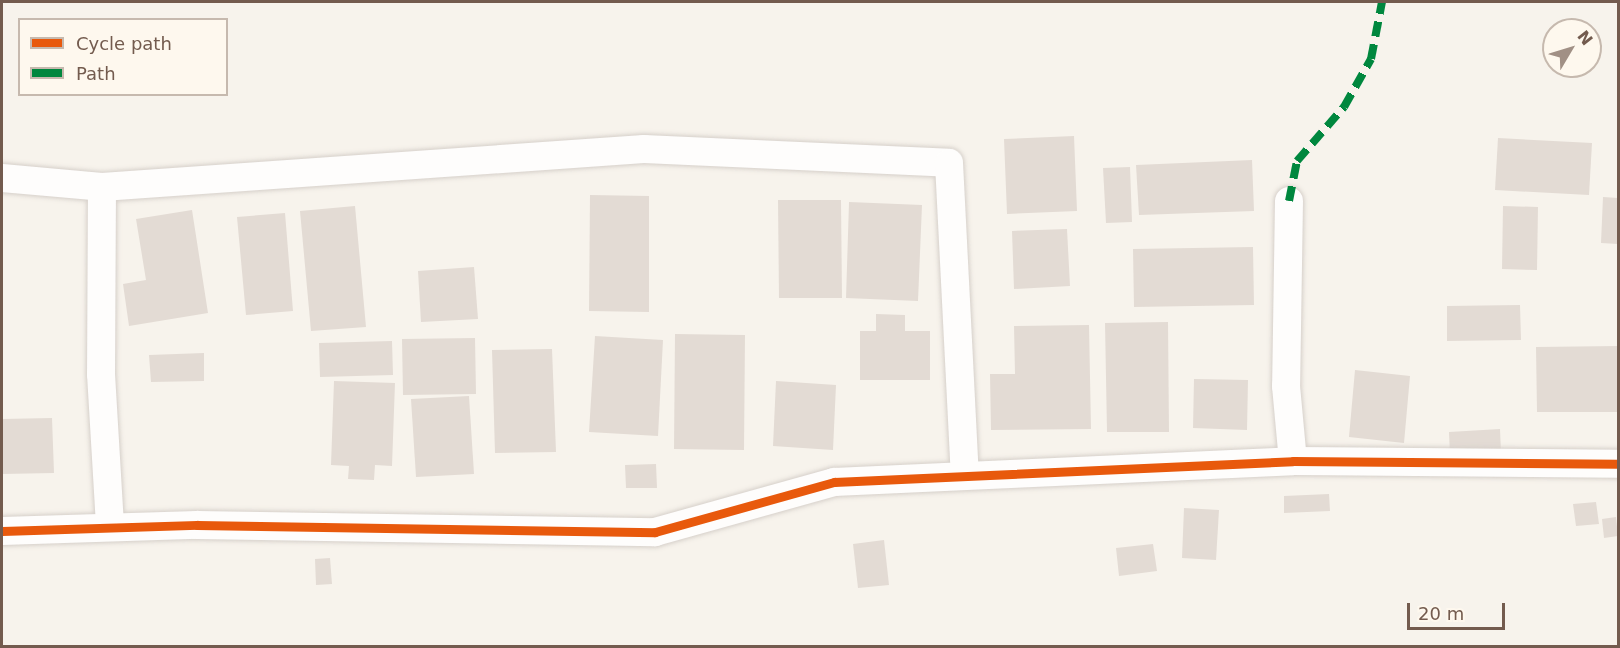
<!DOCTYPE html>
<html>
<head>
<meta charset="utf-8">
<style>
	body { margin:0 }
	#map { position:relative; width:1620px; height:648px; overflow:hidden; background:#f7f3ec; font-family:"DejaVu Sans",sans-serif }
	div>[style] { position:absolute }
	[style*='--x'] { left:calc(var(--x)*1px); top:calc(var(--y)*1px); width:calc(var(--w)*1px); rotate:calc(var(--a)*1deg) }
	.building>* { inset:0; background:#e3dbd4 }
	.roads { filter:drop-shadow(0 0 2px #d6d0ca) drop-shadow(0 0 2px #d6d0ca) }
	.minor>* { height:28px; margin:-14px; padding:0 14px; transform-origin:14px; border-radius:14px; background:#fefdfc }
	.quiet>* { height:8px; margin-top:-4px; transform-origin:0; background:repeating-linear-gradient(90deg,#00873e 0 15px,transparent 0 23px) }
	.cycleway>* { height:9px; margin:-4.5px; padding:0 4.5px; transform-origin:4.5px; border-radius:4.5px; background:#e8590c }
	span { translate:-50% -50%; white-space:nowrap; text-align:center; line-height:1.15; -webkit-text-stroke:4.5px #fef8ee; paint-order:stroke }
	.frame { position:absolute; inset:0; border:3px solid #735b4e; pointer-events:none }
	.legend { position:absolute; left:18px; top:18px; width:210px; height:78px; box-sizing:border-box; background:#fef8ee; border:2px solid #c6b9ae; margin:0; padding:8px 10px; list-style:none; font-size:18px; color:#735b4e }
	.legend li { display:flex; align-items:center; gap:12px; height:30px }
	.legend b { width:30px; border:2px solid #c6b9ae }
	.north { position:absolute; left:1542px; top:18px; width:60px; height:60px; box-sizing:border-box; background:#fef8ee; border:2px solid #c6b9ae; border-radius:50%; rotate:52deg; font-size:16px; font-weight:700; line-height:24px; text-align:center; color:#735b4e }
	.north::after { content:''; display:block; margin:auto; width:21px; height:27px; background:#a19085; clip-path:polygon(50% 0,100% 100%,50% 72%,0 100%) }
	.scale { position:absolute; left:1407px; top:603px; width:98px; height:27px; box-sizing:border-box; border:3px solid #735b4e; border-top:0; padding-left:8px; font-size:18px; line-height:21px; white-space:nowrap; color:#735b4e; -webkit-text-stroke:4px #fef8ee; paint-order:stroke }
</style>
</head>
<body>
<div id="map">
	<div class="building">
		<i style="clip-path:polygon(1074px 136px,1077px 211px,1007px 214px,1004px 139px)"></i>
		<i style="clip-path:polygon(1498px 138px,1592px 143px,1589px 195px,1495px 190px)"></i>
		<i style="clip-path:polygon(1252px 160px,1254px 211px,1139px 215px,1136px 165px)"></i>
		<i style="clip-path:polygon(1130px 167px,1132px 222px,1106px 223px,1103px 168px)"></i>
		<i style="clip-path:polygon(590px 195px,649px 196px,649px 312px,589px 311px)"></i>
		<i style="clip-path:polygon(1603px 197px,1618px 198px,1618px 244px,1601px 243px)"></i>
		<i style="clip-path:polygon(778px 200px,841px 200px,842px 298px,779px 298px)"></i>
		<i style="clip-path:polygon(849px 202px,922px 205px,918px 301px,846px 298px)"></i>
		<i style="clip-path:polygon(355px 206px,366px 327px,311px 331px,300px 211px)"></i>
		<i style="clip-path:polygon(1503px 206px,1538px 207px,1537px 270px,1502px 269px)"></i>
		<i style="clip-path:polygon(192px 210px,208px 313px,129px 326px,123px 284px,146px 280px,136px 219px)"></i>
		<i style="clip-path:polygon(285px 213px,293px 311px,246px 315px,237px 217px)"></i>
		<i style="clip-path:polygon(1067px 229px,1070px 286px,1014px 289px,1012px 231px)"></i>
		<i style="clip-path:polygon(1253px 247px,1254px 305px,1134px 307px,1133px 249px)"></i>
		<i style="clip-path:polygon(474px 267px,478px 319px,421px 322px,418px 271px)"></i>
		<i style="clip-path:polygon(1520px 305px,1521px 340px,1447px 341px,1447px 306px)"></i>
		<i style="clip-path:polygon(876px 314px,905px 315px,905px 331px,930px 331px,930px 380px,860px 380px,860px 331px,876px 331px)"></i>
		<i style="clip-path:polygon(1168px 322px,1169px 432px,1107px 432px,1105px 323px)"></i>
		<i style="clip-path:polygon(1089px 325px,1091px 429px,991px 430px,990px 374px,1015px 374px,1014px 326px)"></i>
		<i style="clip-path:polygon(675px 334px,745px 335px,744px 450px,674px 449px)"></i>
		<i style="clip-path:polygon(595px 336px,663px 340px,658px 436px,589px 432px)"></i>
		<i style="clip-path:polygon(475px 338px,476px 394px,403px 395px,402px 339px)"></i>
		<i style="clip-path:polygon(392px 341px,393px 375px,320px 377px,319px 343px)"></i>
		<i style="clip-path:polygon(1618px 346px,1618px 412px,1537px 412px,1536px 347px)"></i>
		<i style="clip-path:polygon(552px 349px,556px 452px,495px 453px,492px 350px)"></i>
		<i style="clip-path:polygon(204px 353px,204px 381px,151px 382px,149px 355px)"></i>
		<i style="clip-path:polygon(1355px 370px,1410px 376px,1404px 443px,1349px 437px)"></i>
		<i style="clip-path:polygon(1194px 379px,1248px 380px,1247px 430px,1193px 428px)"></i>
		<i style="clip-path:polygon(334px 381px,395px 383px,392px 466px,375px 465px,374px 480px,348px 479px,349px 466px,331px 465px)"></i>
		<i style="clip-path:polygon(776px 381px,836px 385px,833px 450px,773px 446px)"></i>
		<i style="clip-path:polygon(469px 396px,474px 474px,416px 477px,411px 399px)"></i>
		<i style="clip-path:polygon(52px 418px,54px 473px,2px 474px,2px 419px)"></i>
		<i style="clip-path:polygon(1500px 429px,1501px 453px,1450px 455px,1449px 432px)"></i>
		<i style="clip-path:polygon(656px 464px,657px 488px,626px 488px,625px 465px)"></i>
		<i style="clip-path:polygon(1329px 494px,1330px 511px,1284px 513px,1284px 496px)"></i>
		<i style="clip-path:polygon(1596px 502px,1599px 524px,1576px 526px,1573px 504px)"></i>
		<i style="clip-path:polygon(1184px 508px,1219px 510px,1216px 560px,1182px 558px)"></i>
		<i style="clip-path:polygon(1616px 517px,1618px 536px,1604px 538px,1602px 519px)"></i>
		<i style="clip-path:polygon(884px 540px,889px 585px,858px 588px,853px 544px)"></i>
		<i style="clip-path:polygon(1153px 544px,1157px 571px,1119px 576px,1116px 548px)"></i>
		<i style="clip-path:polygon(330px 558px,332px 584px,316px 585px,315px 559px)"></i>
	</div>
	<div class="roads">
		<div class="minor">
			<i style="--x:2;--y:178;--w:100;--a:5.1"></i>
			<i style="--x:102;--y:187;--w:543;--a:-4.01"></i>
			<i style="--x:644;--y:149;--w:305;--a:2.6"></i>
			<i style="--x:949;--y:163;--w:313;--a:87.1"></i>
			<i style="--x:102;--y:187;--w:187;--a:90.3"></i>
			<i style="--x:101;--y:374;--w:152;--a:86.6"></i>
			<i style="--x:1289;--y:201;--w:185;--a:90.9"></i>
			<i style="--x:1286;--y:386;--w:75;--a:84.7"></i>
			<i style="--x:2;--y:531;--w:195;--a:-1.8"></i>
			<i style="--x:197;--y:525;--w:458;--a:0.9"></i>
			<i style="--x:655;--y:532;--w:186;--a:-15.6"></i>
			<i style="--x:834;--y:482;--w:459;--a:-2.6"></i>
			<i style="--x:1293;--y:461;--w:325;--a:0.5"></i>
		</div>
	</div>
	<div class="quiet">
		<i style="--x:1289;--y:201;--w:41;--a:-78.7"></i>
		<i style="--x:1297;--y:161;--w:72;--a:-49"></i>
		<i style="--x:1344;--y:107;--w:55;--a:-60.6"></i>
		<i style="--x:1371;--y:59;--w:58;--a:-79.1"></i>
	</div>
	<div class="cycleway">
		<i style="--x:2;--y:531;--w:195;--a:-1.8"></i>
		<i style="--x:197;--y:525;--w:458;--a:0.9"></i>
		<i style="--x:655;--y:532;--w:186;--a:-15.6"></i>
		<i style="--x:834;--y:482;--w:459;--a:-2.6"></i>
		<i style="--x:1293;--y:461;--w:325;--a:0.5"></i>
	</div>
	<div class="frame"></div>
	<ul class="legend">
	<li><b style="height:8px;background:#e8590c"></b>Cycle path</li>
	<li><b style="height:8px;background:#00873e"></b>Path</li>
	</ul>
	<div class="north">N</div>
	<div class="scale">20 m</div>
</div>
</body>
</html>
